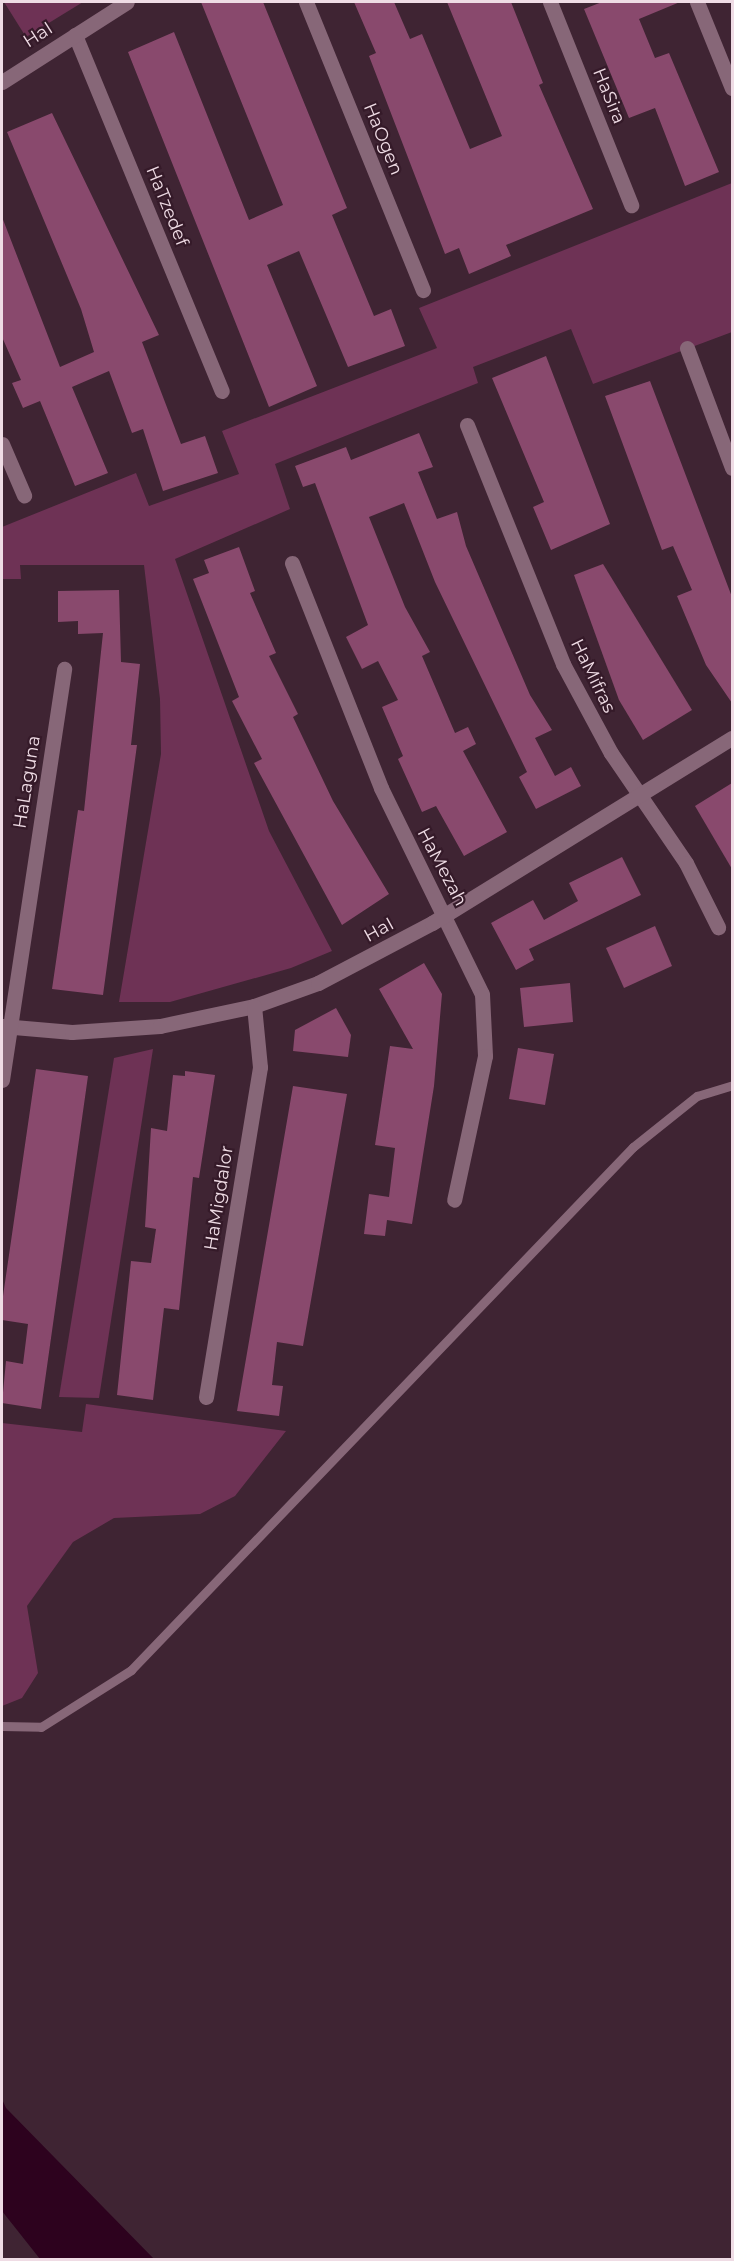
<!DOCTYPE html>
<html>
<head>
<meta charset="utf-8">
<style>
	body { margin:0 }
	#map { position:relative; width:734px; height:2261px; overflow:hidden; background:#3f2433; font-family:Montserrat,sans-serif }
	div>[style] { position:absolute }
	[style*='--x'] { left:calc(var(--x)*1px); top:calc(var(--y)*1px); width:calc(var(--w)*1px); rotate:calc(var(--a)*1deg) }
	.green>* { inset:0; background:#6e3255 }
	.water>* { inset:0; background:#2d021e }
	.building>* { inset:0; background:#89496d }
	.lane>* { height:9px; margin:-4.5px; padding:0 4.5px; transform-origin:4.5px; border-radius:4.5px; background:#876778 }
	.street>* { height:15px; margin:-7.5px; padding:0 7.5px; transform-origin:7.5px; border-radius:7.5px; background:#876778 }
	span { translate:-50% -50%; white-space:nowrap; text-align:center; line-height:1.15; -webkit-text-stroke:4.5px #351a29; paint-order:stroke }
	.street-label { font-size:18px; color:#efdce5 }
	.frame { position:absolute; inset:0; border:3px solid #efdce5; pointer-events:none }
</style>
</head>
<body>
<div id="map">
	<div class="green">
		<i style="clip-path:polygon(4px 2px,83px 2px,26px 37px)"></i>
		<i style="clip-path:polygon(732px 183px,732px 332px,593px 384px,571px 329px,473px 367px,478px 383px,275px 464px,290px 509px,175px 559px,269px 831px,332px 951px,291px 968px,170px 1002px,119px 1002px,161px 754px,160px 699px,144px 565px,20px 565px,21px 579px,2px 579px,2px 527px,136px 473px,149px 506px,239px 474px,222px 431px,437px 348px,419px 308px)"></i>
		<i style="clip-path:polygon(153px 1049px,99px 1398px,59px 1397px,114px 1058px)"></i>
		<i style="clip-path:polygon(86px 1404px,286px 1431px,235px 1496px,200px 1514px,114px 1518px,73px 1542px,27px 1606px,38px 1673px,22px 1698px,2px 1706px,2px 1423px,82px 1432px)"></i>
	</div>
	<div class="water">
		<i style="clip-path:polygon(2px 2099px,6px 2108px,154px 2259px,40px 2259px,2px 2211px)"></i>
	</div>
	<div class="building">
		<i style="clip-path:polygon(201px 2px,263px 2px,347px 208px,332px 215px,374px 316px,391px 309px,405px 346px,348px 367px,299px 251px,267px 265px,317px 386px,269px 407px,128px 52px,174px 32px,249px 220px,283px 205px)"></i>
		<i style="clip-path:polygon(354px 2px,394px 2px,410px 39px,422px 34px,470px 149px,502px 136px,447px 2px,511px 2px,543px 83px,539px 85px,593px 209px,506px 245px,511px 256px,469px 274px,459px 248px,445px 254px,369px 56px,376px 53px)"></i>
		<i style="clip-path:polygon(602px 2px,680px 2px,639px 19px,655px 58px,669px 53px,719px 172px,685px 186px,655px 108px,629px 118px,584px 9px)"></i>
		<i style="clip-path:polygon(52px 113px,159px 335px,142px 342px,181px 444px,205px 436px,218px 473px,163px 491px,143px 429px,132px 433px,109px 371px,72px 387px,108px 473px,75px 486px,40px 401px,23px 408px,12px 383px,21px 380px,2px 337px,2px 217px,60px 367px,94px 352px,81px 309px,7px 132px)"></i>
		<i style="clip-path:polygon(546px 356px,610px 524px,551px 550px,533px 507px,544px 502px,492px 378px)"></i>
		<i style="clip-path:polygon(650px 381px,732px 597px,732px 703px,706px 665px,677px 596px,692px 590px,673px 546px,662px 550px,605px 396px)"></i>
		<i style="clip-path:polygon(419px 433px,433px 467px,418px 472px,437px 519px,457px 512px,466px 546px,530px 695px,552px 730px,535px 738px,555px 776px,571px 767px,581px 786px,536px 809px,519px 777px,527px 772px,435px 582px,404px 503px,369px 517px,405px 607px,430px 652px,422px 656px,455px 733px,468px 727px,476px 744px,463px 751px,507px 832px,464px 856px,436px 806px,422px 812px,398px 759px,403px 756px,382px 707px,398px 700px,378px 661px,362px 669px,346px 637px,368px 625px,315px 483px,303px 487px,295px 466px,346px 447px,351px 460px)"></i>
		<i style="clip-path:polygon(239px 547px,255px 591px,250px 593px,276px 653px,269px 656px,298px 714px,293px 717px,333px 801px,389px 894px,342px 925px,254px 763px,262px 759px,232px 701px,239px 697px,193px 579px,209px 573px,204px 560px)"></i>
		<i style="clip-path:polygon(603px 564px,692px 710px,643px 740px,619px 700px,574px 575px)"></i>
		<i style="clip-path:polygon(119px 590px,121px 662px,140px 664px,131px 745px,137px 745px,103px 995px,52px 989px,78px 810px,84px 811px,103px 633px,78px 634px,78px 621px,58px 622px,58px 591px)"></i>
		<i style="clip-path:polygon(732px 783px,732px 869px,695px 806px)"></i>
		<i style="clip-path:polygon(622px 857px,641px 895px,529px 949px,534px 960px,516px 970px,491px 923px,533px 900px,544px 920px,578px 901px,569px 883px)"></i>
		<i style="clip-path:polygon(655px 926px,672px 966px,624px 988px,606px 948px)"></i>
		<i style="clip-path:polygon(424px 963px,442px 994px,434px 1086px,412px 1224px,387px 1220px,385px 1236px,364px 1234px,369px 1194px,389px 1197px,395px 1148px,375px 1145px,390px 1046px,413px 1049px,379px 989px)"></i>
		<i style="clip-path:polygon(570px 983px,573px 1022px,524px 1027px,520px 988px)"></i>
		<i style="clip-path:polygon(336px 1008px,351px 1035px,348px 1057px,293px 1051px,295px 1030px)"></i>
		<i style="clip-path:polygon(518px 1048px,554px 1054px,545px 1105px,509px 1099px)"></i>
		<i style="clip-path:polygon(36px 1069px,88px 1076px,41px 1409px,2px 1403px,6px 1361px,23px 1364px,28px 1324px,2px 1320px,2px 1303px)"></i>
		<i style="clip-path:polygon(185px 1071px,215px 1075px,199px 1178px,193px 1177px,179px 1310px,164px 1308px,153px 1400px,117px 1395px,131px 1261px,151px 1263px,156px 1229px,145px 1227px,151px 1128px,167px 1131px,173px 1075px,185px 1076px)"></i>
		<i style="clip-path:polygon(293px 1086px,347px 1094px,303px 1346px,277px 1342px,272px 1385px,283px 1386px,279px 1416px,237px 1411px)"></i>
	</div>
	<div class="lane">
		<i style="--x:2;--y:1726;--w:39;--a:1"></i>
		<i style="--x:41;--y:1727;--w:107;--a:-32.3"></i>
		<i style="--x:131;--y:1670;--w:725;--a:-46.17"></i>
		<i style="--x:633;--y:1147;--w:82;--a:-38.6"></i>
		<i style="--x:697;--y:1096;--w:37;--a:-17"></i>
	</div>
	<div class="street">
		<i style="--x:306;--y:2;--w:311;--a:67.9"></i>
		<i style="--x:550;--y:2;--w:219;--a:68.2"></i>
		<i style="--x:697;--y:2;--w:93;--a:67.9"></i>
		<i style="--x:75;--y:35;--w:385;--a:67.6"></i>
		<i style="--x:2;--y:82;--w:148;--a:-32.6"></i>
		<i style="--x:687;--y:348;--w:128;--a:69.4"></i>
		<i style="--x:467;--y:425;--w:258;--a:68.1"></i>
		<i style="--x:563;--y:664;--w:101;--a:61.7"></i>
		<i style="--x:611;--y:753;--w:133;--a:55.7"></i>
		<i style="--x:686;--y:863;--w:72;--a:63.4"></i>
		<i style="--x:2;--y:444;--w:56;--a:66.7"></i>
		<i style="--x:292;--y:563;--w:242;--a:68.4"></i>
		<i style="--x:381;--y:788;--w:229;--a:63.9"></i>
		<i style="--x:482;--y:994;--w:62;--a:87.2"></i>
		<i style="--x:485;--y:1056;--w:147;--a:102.1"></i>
		<i style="--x:2;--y:1026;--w:70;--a:4.9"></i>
		<i style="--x:72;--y:1032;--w:88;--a:-3.9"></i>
		<i style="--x:160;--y:1026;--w:96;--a:-12"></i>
		<i style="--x:254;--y:1006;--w:68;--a:-19.8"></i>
		<i style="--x:318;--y:983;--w:129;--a:-27.8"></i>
		<i style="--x:432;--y:923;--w:352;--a:-31.7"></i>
		<i style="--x:2;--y:1080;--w:416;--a:-81.4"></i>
		<i style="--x:206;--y:1397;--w:334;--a:-80.7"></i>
		<i style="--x:260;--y:1067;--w:61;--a:-95.6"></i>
	</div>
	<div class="street-label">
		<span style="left:38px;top:35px;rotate:-33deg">HaI</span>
		<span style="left:609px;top:96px;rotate:68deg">HaSira</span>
		<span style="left:383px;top:139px;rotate:68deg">HaOgen</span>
		<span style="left:167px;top:206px;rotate:68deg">HaTzedef</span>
		<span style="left:593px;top:676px;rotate:64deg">HaMifras</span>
		<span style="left:27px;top:782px;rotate:-81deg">HaLaguna</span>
		<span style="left:442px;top:867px;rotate:62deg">HaMezah</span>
		<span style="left:379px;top:930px;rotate:-29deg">HaI</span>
		<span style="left:219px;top:1198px;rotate:-81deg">HaMigdalor</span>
	</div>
	<div class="frame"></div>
</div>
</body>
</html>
